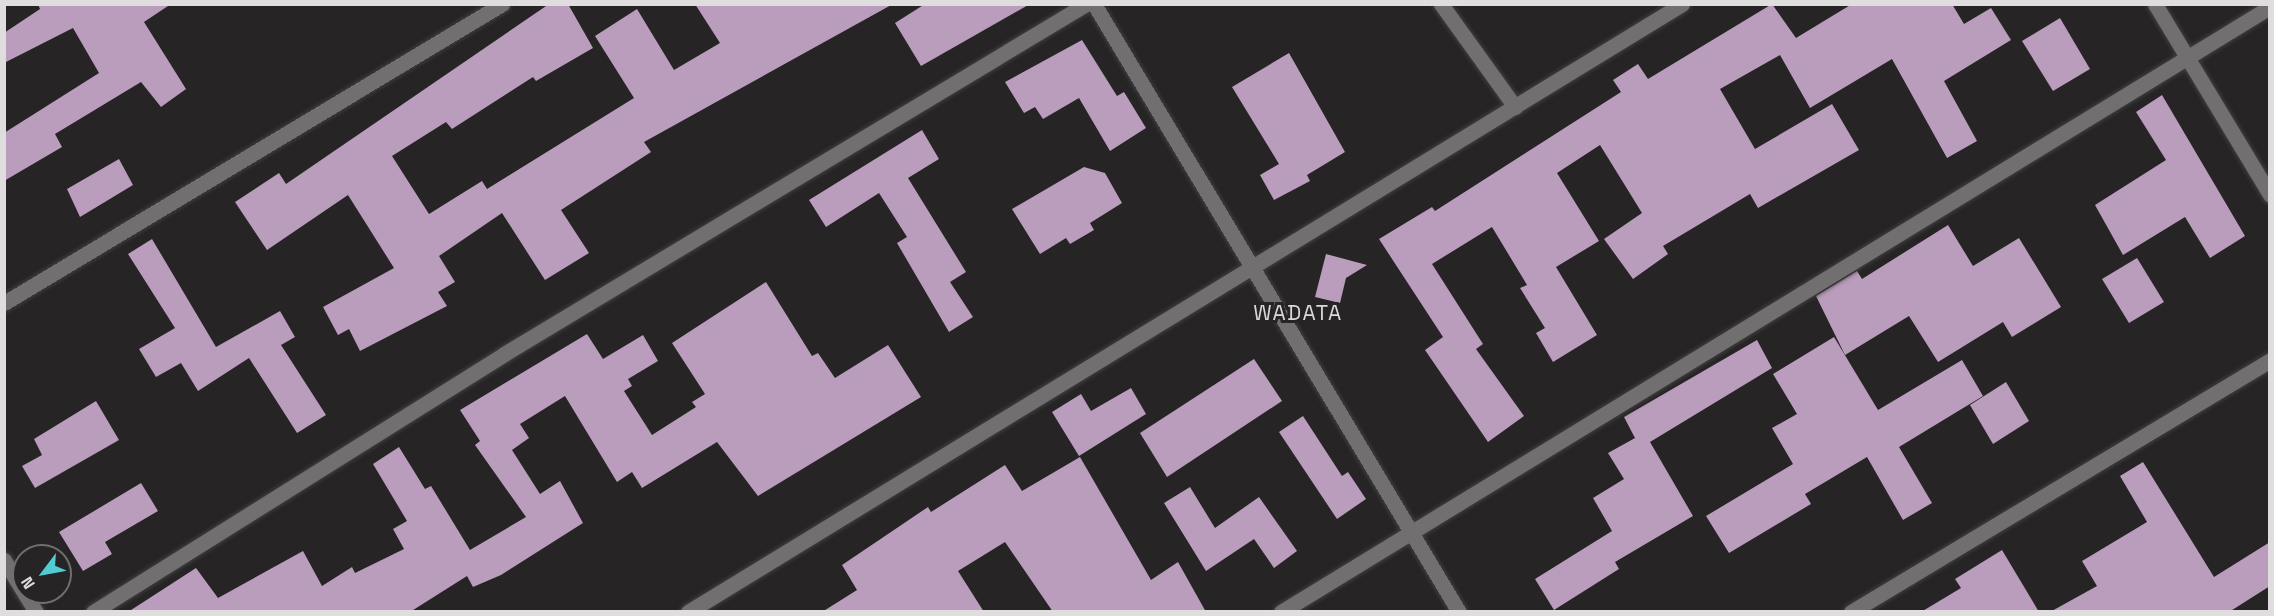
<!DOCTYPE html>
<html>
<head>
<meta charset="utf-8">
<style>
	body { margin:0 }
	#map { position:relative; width:2274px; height:616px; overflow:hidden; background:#262425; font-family:"Space Grotesk",sans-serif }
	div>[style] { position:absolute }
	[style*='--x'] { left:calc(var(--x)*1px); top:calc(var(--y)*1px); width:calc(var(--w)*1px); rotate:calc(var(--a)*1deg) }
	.building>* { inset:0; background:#ba9cbc }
	.roads { filter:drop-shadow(0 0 2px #413f40) drop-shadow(0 0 2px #413f40) }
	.minor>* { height:15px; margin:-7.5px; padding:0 7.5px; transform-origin:7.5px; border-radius:7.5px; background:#726f70 }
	span { translate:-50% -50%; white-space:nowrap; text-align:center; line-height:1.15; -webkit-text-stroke:6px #262425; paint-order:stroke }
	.quarter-label { font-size:21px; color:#dbd8d9; letter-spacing:1.5px }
	.frame { position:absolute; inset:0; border:6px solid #dfddde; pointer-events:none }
	.north { position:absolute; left:12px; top:544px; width:60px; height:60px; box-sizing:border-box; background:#262425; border:2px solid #706e6f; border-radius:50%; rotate:238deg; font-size:16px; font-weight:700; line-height:24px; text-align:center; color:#dfddde }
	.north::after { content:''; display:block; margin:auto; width:21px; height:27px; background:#51ccd2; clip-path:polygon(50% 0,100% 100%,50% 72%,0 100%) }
</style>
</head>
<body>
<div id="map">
	<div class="building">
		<i style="clip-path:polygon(38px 4px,171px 4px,144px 22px,186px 89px,161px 107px,141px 82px,55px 134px,62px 147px,4px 181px,4px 133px,99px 73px,73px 28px,4px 63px,4px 33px,40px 9px)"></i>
		<i style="clip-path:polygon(549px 4px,568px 4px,593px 48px,536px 81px,533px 77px,452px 129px,446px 122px,392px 156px,429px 214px,482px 181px,487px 189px,634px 98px,595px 36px,637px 9px,674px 70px,720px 43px,695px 4px,893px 4px,644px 142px,651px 152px,561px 210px,589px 253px,545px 280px,502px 213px,439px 256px,455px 282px,438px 292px,447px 306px,360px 351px,349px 329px,338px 335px,323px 307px,394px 268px,348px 195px,267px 250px,235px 202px,279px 173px,286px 184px)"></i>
		<i style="clip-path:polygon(925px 4px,1030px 4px,921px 66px,895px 23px)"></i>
		<i style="clip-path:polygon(1772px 4px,1796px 38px,1852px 4px,1952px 4px,1964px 24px,1991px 8px,2011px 40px,1944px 81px,1977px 141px,1947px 158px,1892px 59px,1810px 108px,1780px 55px,1720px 89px,1755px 149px,1832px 104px,1859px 150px,1758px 208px,1750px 194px,1663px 246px,1668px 254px,1633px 279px,1604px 239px,1642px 213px,1600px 145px,1557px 173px,1599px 241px,1556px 267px,1597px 335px,1553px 362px,1536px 333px,1545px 328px,1520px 288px,1527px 285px,1492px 227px,1432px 264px,1483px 344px,1476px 349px,1524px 416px,1488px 442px,1425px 350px,1443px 337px,1379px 239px,1432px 207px,1435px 211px,1621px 92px,1613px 80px,1638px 64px,1648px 79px)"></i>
		<i style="clip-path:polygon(2060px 18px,2090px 69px,2053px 91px,2022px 41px)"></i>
		<i style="clip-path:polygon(1082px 40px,1117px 96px,1124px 92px,1146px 128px,1110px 151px,1079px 98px,1043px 119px,1035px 107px,1024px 113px,1005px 82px)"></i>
		<i style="clip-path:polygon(1289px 53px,1345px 152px,1307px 175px,1310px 181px,1274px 200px,1260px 175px,1279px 164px,1232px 87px)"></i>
		<i style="clip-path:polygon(2162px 95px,2245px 236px,2210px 258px,2185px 217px,2123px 255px,2095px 205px,2166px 160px,2136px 112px)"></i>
		<i style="clip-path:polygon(922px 130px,939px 159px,908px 178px,966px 272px,950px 282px,973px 317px,949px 332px,897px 243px,907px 237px,879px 193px,826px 227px,809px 200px)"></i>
		<i style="clip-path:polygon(119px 159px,133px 185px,80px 217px,67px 189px)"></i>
		<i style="clip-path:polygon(1084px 167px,1105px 173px,1122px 203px,1090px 223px,1094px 230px,1070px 244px,1066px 238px,1040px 254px,1012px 209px)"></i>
		<i style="clip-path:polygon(1948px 225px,1973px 266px,2019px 238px,2061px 307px,2012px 337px,2003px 322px,1938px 362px,1909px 316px,1845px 355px,1816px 296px,1857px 271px,1862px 279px)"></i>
		<i style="clip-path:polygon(152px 239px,216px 347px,280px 311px,295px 337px,281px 345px,326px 415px,297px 433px,249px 358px,198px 391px,181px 363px,156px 377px,139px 349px,175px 328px,128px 254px)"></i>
		<i style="clip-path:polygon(1326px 254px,1367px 265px,1346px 278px,1340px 303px,1315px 297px)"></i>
		<i style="clip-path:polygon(2137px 258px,2164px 302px,2129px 323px,2102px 279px)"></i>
		<i style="clip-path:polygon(766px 282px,812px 356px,818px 353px,835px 378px,888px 345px,921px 397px,758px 496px,717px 442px,642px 488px,632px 472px,617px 482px,565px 396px,520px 424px,529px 438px,512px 450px,540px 494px,560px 481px,583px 523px,501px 575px,473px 587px,467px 576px,410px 612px,128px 612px,196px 568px,218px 598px,303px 551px,322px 586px,352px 567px,355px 573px,404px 549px,393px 529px,407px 521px,373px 464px,399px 447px,425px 489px,431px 486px,470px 550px,526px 517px,475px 445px,480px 441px,460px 410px,587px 334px,603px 359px,643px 335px,658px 361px,628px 379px,632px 386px,624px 391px,652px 435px,696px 407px,692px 402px,705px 394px,672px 343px)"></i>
		<i style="clip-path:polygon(1834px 337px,1878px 410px,1962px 360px,1983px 396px,1899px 447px,1932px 503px,1903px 520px,1867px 457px,1805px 494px,1811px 504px,1729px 553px,1706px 516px,1793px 464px,1772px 428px,1797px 414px,1773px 374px)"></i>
		<i style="clip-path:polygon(1757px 340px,1772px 368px,1650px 442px,1693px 516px,1615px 562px,1619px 569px,1554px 610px,1535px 579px,1612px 531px,1593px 498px,1624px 479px,1608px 453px,1635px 438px,1624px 417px)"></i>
		<i style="clip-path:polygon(1254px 359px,1282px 401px,1167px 477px,1140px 433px)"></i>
		<i style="clip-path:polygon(2006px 382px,2029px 421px,1993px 444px,1970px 405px)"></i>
		<i style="clip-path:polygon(1131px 388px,1146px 414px,1079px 456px,1052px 412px,1081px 394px,1091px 411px)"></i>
		<i style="clip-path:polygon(96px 401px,119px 440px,35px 488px,22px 466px,42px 455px,34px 439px)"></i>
		<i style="clip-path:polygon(1303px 416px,1342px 476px,1348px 472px,1366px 499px,1337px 519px,1279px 432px)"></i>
		<i style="clip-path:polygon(1080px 457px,1151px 580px,1178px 562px,1206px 612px,1053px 612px,1005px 542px,958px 571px,984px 612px,822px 612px,857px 590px,842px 565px,928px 507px,931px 512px,1005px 465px,1022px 491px)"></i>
		<i style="clip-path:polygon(2143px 462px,2214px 577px,2270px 542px,2270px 586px,2229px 612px,2050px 612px,2097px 586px,2082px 561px,2147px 522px,2120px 476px)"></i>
		<i style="clip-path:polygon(141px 483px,158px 511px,105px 542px,112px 554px,83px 571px,59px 532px)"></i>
		<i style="clip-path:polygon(1190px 487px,1215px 528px,1259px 497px,1297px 551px,1274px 568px,1254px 539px,1206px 571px,1164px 503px)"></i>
		<i style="clip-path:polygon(2002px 550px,2039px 612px,1921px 612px,1961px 588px,1955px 579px)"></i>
	</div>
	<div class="roads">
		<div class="minor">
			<i style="--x:1094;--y:4;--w:709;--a:59.02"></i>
			<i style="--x:1441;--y:4;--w:127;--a:54.3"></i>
			<i style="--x:2155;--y:4;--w:223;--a:58.9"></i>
			<i style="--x:4;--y:303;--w:581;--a:-30.98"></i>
			<i style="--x:4;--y:560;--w:61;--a:58.4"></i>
			<i style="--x:93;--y:612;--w:485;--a:-32.1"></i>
			<i style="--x:504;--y:354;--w:679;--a:-31.02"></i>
			<i style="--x:688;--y:612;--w:1165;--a:-31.45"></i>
			<i style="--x:1281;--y:612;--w:1159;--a:-31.46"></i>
			<i style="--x:1851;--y:612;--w:489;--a:-31"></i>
		</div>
	</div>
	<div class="quarter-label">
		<span style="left:1298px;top:313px">WADATA</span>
	</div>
	<div class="frame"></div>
	<div class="north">N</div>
</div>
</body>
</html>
